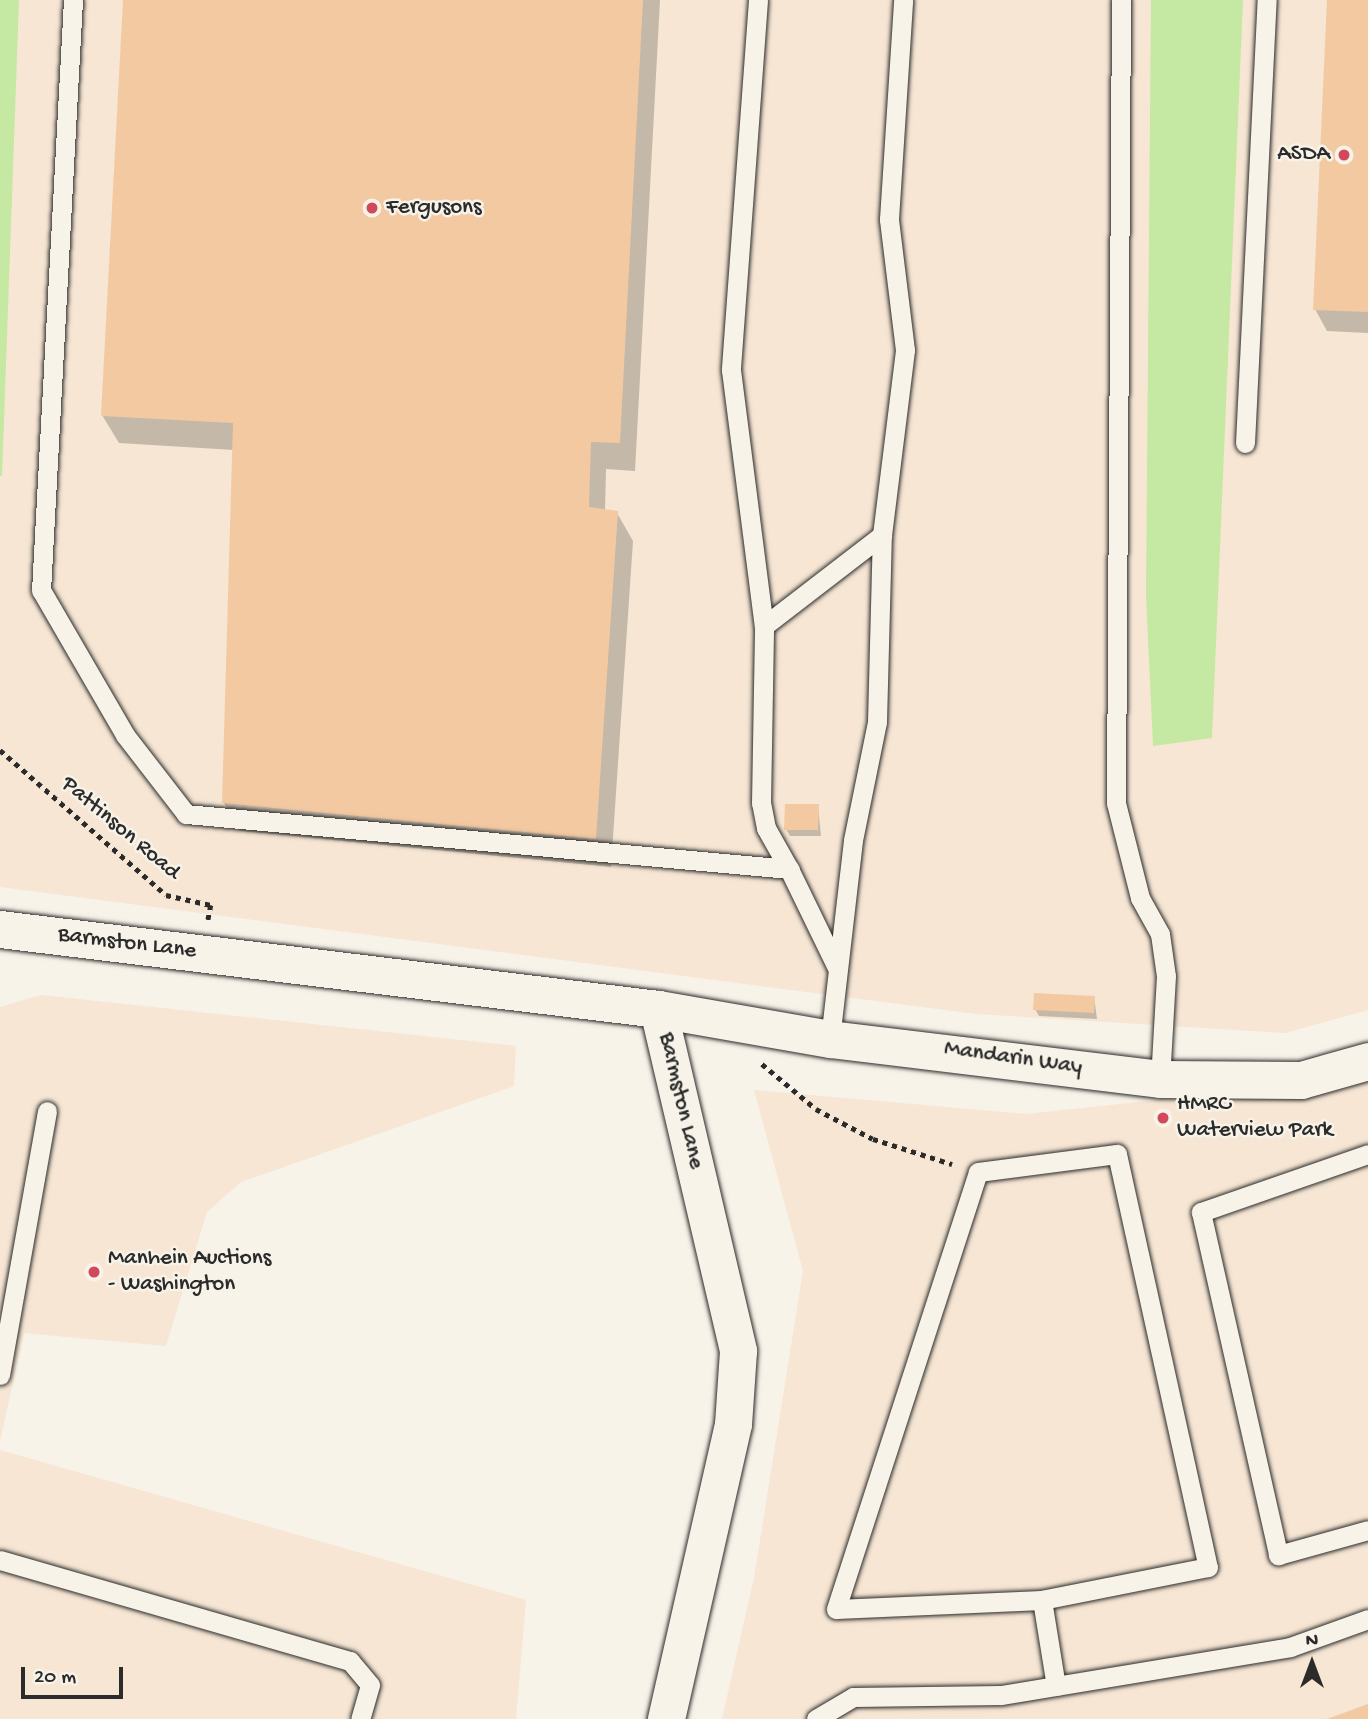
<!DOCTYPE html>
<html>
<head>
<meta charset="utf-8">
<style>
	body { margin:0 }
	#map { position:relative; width:1368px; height:1719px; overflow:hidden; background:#f7f3e8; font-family:"Gochi Hand",sans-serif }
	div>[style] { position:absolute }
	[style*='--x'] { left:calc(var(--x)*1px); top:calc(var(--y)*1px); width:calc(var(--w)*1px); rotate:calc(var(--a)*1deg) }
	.built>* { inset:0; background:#f6e6d3 }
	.green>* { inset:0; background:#c5e8a2 }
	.shadow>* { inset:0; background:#0003 }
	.building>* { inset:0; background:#f3c9a2 }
	.path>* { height:4.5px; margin-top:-2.25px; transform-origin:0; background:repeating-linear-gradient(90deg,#2b2b2b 0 5px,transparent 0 10px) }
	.roads { filter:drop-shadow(0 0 2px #2b2b2b) drop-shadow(0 0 2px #2b2b2b) }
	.service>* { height:19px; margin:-9.5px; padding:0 9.5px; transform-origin:9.5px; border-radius:9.5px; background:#f7f3e8 }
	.minor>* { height:37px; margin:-18.5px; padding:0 18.5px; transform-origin:18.5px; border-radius:18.5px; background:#f7f3e8 }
	.dots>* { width:19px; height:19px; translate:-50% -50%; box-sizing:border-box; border:4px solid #f7f3e8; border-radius:50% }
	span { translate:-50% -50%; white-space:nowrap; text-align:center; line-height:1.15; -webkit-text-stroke:5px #f7f3e8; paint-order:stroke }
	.poi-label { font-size:23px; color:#2b2b2b }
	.right { translate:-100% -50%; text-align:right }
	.left { translate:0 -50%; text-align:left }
	.street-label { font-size:23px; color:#2b2b2b }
	.north { position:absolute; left:1277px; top:1628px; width:70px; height:70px; -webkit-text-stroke:5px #f7f3e8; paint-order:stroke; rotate:0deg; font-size:19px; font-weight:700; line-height:28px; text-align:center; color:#2b2b2b }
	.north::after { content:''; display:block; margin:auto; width:24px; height:32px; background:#2b2b2b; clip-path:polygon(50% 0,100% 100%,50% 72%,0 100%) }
	.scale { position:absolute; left:21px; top:1667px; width:102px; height:32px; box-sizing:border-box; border:4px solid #2b2b2b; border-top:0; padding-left:9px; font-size:21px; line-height:24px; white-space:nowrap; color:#2b2b2b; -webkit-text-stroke:5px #f7f3e8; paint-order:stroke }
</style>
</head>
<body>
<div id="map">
	<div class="built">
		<i style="clip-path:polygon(0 0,1368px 0,1368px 1010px,1285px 1033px,976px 1014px,0 887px)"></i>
		<i style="clip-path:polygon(41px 995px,516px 1046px,514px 1086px,241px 1182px,207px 1212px,166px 1346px,24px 1333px,0 1441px,0 1007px)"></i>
		<i style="clip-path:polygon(1368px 1077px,1368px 1719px,722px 1719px,754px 1578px,803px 1271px,754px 1090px,1027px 1114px)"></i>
		<i style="clip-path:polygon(0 1450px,526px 1600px,516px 1719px,0 1719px)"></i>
	</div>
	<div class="green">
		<i style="clip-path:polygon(0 0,19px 0,2px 476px,0 476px)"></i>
		<i style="clip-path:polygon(1151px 0,1243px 0,1212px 738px,1153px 746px,1146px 595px)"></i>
	</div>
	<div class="shadow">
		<i style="clip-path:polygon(125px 0,660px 0,635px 471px,606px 469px,605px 511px,617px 513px,633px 541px,611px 867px,240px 831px,224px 803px,234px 450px,119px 443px,102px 415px)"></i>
		<i style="clip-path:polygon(1329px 0,1368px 0,1368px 333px,1327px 331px,1315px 309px)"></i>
		<i style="clip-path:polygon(818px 806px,821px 836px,790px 836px,786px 829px)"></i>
		<i style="clip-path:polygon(1094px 997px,1097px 1019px,1039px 1016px,1035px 1009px)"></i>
	</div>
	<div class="building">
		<i style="clip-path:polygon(123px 0,643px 0,620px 443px,591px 442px,589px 507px,618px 511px,596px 839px,222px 803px,233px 423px,101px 416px)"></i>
		<i style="clip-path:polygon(1327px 0,1368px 0,1368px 312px,1313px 310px)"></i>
		<i style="clip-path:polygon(785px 804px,819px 804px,818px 830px,784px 830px)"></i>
		<i style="clip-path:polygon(1034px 993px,1095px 996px,1094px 1013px,1033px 1010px)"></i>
		<i style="clip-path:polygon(1368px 1704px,1368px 1719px,1327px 1719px)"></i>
	</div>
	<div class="path">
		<i style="--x:0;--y:750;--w:220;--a:41.1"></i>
		<i style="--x:166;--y:895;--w:46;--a:12.5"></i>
		<i style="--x:211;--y:905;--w:15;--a:101"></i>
		<i style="--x:762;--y:1064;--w:70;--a:39.8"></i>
		<i style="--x:816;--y:1109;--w:64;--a:27.8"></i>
		<i style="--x:873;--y:1139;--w:83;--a:17.6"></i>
	</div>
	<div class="roads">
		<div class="service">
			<i style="--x:73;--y:0;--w:591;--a:93.1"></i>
			<i style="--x:41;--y:590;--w:168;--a:59.9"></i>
			<i style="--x:125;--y:735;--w:100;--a:52.3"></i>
			<i style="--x:186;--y:814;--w:606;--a:5.21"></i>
			<i style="--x:789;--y:869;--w:110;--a:64.1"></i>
			<i style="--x:758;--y:0;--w:371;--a:94.2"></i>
			<i style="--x:731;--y:370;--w:258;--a:82.7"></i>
			<i style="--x:1121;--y:0;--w:803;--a:90.36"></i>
			<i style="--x:1116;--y:803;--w:98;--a:75.8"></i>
			<i style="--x:1140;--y:898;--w:41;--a:60.9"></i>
			<i style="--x:1160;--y:934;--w:42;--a:81.9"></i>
			<i style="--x:1166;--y:976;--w:103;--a:93.3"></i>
			<i style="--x:1245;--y:443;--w:444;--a:-87.2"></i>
			<i style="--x:789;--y:869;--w:47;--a:-119.3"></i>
			<i style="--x:766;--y:828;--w:25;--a:-101"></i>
			<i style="--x:761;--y:803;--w:177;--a:-89"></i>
			<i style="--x:764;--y:626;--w:149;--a:-37.6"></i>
			<i style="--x:830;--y:1039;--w:200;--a:-83.4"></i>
			<i style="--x:853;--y:840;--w:120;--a:-78.5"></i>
			<i style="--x:877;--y:722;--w:187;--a:-88.5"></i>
			<i style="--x:882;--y:535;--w:186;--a:-82.9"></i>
			<i style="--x:905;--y:350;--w:132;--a:-97"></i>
			<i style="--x:889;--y:219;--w:219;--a:-86.3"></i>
			<i style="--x:1117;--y:1154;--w:423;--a:77.6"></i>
			<i style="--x:1208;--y:1567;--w:169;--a:168.8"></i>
			<i style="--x:1042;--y:1600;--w:206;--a:177.5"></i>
			<i style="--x:836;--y:1609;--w:459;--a:-72"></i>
			<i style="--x:978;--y:1172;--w:140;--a:-7.4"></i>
			<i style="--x:1368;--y:1154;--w:177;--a:160.8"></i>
			<i style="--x:1201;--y:1212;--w:352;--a:77.3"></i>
			<i style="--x:1278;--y:1555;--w:93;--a:-15.5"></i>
			<i style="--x:0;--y:1375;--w:268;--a:-79.9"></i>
			<i style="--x:0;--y:1560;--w:364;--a:16.1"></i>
			<i style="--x:350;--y:1661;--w:31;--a:50"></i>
			<i style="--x:370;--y:1685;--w:35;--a:106"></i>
			<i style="--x:1042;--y:1600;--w:87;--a:80.8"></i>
			<i style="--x:816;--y:1719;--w:43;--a:-30.7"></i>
			<i style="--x:853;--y:1697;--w:148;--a:-0.8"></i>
			<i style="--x:1001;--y:1695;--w:293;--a:-9.4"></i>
			<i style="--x:1290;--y:1647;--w:83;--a:-19.7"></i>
		</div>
		<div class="minor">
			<i style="--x:0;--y:929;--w:663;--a:6.93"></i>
			<i style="--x:658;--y:1009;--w:175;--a:9.9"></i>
			<i style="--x:830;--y:1039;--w:332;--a:6.9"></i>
			<i style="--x:1160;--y:1079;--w:141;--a:0.4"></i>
			<i style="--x:1301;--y:1080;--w:70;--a:-15.8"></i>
			<i style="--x:658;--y:1009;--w:351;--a:76.8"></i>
			<i style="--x:738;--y:1351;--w:73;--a:93.9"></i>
			<i style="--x:733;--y:1424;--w:303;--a:102.8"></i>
		</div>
	</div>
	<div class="dots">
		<i style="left:1344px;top:155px;background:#d1495b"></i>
		<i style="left:372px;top:208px;background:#d1495b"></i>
		<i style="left:1163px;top:1118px;background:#d1495b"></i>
		<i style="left:94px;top:1272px;background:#d1495b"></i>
	</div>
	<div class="poi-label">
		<span class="right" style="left:1330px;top:155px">ASDA</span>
		<span class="left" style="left:386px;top:208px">Fergusons</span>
		<span class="left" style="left:1177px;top:1118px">HMRC<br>Waterview Park</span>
		<span class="left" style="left:108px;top:1272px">Manhein Auctions<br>- Washington</span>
	</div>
	<div class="street-label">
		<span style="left:120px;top:829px;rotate:40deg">Pattinson Road</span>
		<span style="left:127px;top:944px;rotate:7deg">Barmston Lane</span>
		<span style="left:1013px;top:1059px;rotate:8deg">Mandarin Way</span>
		<span style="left:680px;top:1101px;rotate:77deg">Barmston Lane</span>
	</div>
	<div class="north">N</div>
	<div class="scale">20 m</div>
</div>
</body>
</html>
